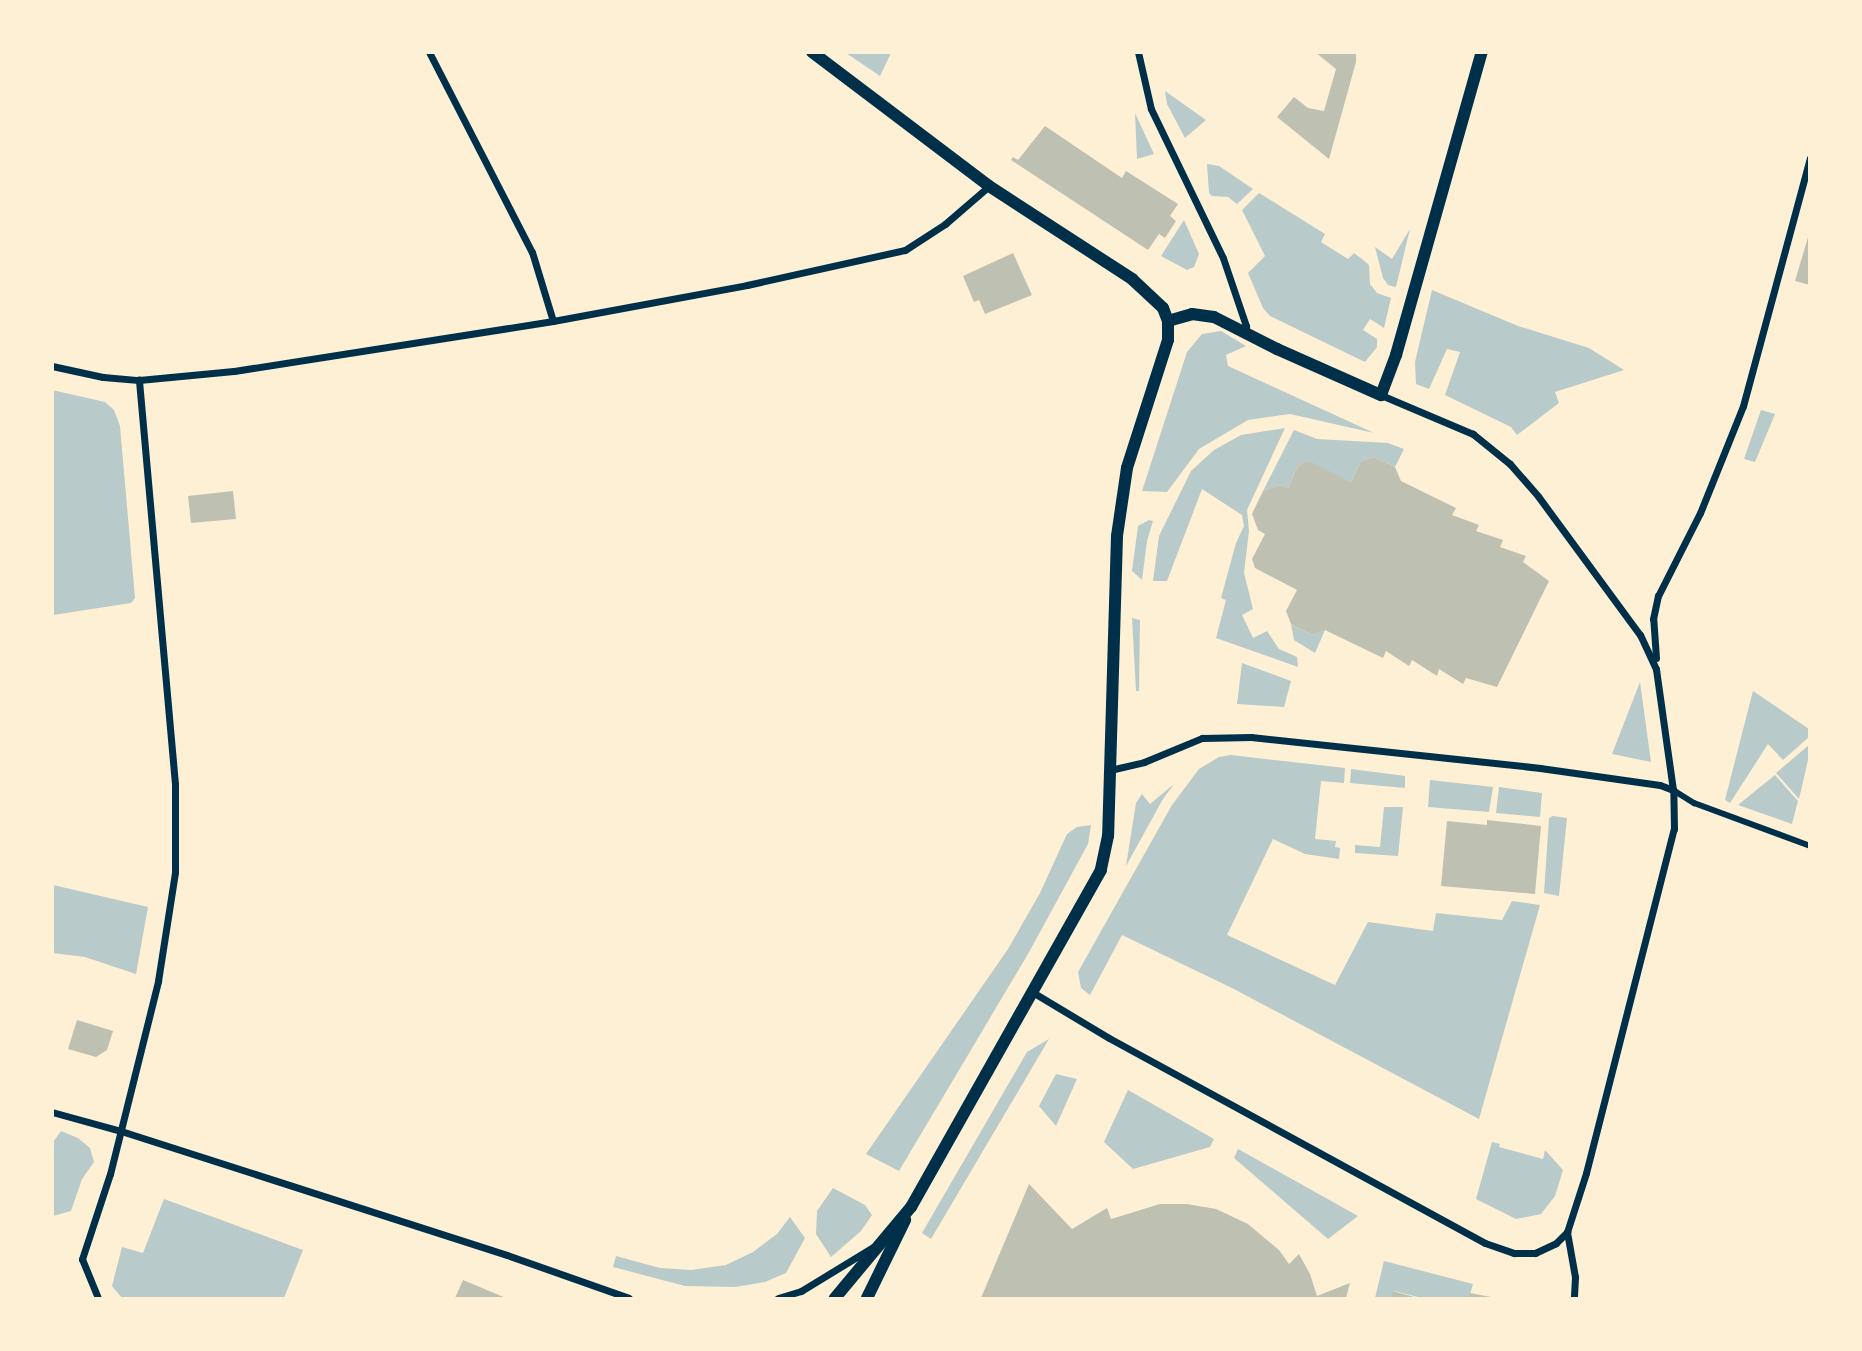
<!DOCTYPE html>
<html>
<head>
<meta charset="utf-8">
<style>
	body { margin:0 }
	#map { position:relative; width:1862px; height:1351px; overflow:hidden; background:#fdf0d5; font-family:"PT Sans",sans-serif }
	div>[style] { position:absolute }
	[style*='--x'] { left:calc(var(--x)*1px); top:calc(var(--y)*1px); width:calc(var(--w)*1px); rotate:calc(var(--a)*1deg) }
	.green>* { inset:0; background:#b9caca }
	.building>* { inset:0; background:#bec0b2 }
	.pedestrian>* { height:6px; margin:-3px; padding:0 3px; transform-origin:3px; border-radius:3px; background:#003049 }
	.minor>* { height:7px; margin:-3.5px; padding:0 3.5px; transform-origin:3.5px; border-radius:3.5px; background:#003049 }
	.tertiary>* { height:12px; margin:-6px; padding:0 6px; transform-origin:6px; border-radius:6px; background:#003049 }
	span { translate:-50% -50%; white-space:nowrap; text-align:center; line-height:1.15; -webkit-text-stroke:5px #fdf0d5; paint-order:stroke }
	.frame { position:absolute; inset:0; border:54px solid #fdf0d5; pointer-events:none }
</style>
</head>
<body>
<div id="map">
	<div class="green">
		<i style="clip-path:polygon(846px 53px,891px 53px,880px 76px)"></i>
		<i style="clip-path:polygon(1165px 91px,1206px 120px,1185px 138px,1167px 104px)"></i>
		<i style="clip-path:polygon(1135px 113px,1154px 154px,1137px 159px)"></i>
		<i style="clip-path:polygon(1207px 164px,1219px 166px,1253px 189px,1237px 204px,1228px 197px,1212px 196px,1209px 193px)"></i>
		<i style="clip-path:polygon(1259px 193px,1325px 234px,1321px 242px,1348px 259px,1354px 253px,1362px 259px,1369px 265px,1370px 284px,1377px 293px,1391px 298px,1384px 328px,1370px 319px,1363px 330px,1377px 339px,1377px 347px,1365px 362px,1270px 316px,1263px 308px,1248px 273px,1265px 256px,1242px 210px)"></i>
		<i style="clip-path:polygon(1184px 220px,1199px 254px,1194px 267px,1187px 270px,1161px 256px)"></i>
		<i style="clip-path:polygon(1410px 229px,1396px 287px,1388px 285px,1383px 278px,1375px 247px,1392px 259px)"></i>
		<i style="clip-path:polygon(1432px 290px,1518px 326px,1589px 348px,1624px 370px,1555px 392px,1559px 403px,1517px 435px,1511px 427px,1445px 395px,1460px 352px,1447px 349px,1429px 389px,1416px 384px,1415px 362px)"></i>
		<i style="clip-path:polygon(1221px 331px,1246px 346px,1226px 355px,1228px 366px,1374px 433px,1290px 414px,1248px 420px,1199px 449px,1167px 492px,1142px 491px,1187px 352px,1202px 334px)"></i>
		<i style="clip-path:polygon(52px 390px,105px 402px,114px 410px,120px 426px,135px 598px,131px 603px,53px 615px)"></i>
		<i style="clip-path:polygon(1761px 410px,1775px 414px,1755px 462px,1744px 459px)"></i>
		<i style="clip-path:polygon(1285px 428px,1247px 510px,1249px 531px,1244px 573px,1253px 609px,1242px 615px,1253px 638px,1267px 631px,1279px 649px,1297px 657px,1298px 667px,1216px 638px,1226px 600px,1221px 598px,1236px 543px,1244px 526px,1242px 515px,1202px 489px,1167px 581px,1153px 581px,1159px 536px,1191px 471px,1214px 450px,1241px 435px)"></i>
		<i style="clip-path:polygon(1294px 430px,1317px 439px,1388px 443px,1404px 449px,1395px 467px,1374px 457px,1361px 461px,1351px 482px,1305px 462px,1298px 466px,1288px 488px,1280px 485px,1263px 491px)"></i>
		<i style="clip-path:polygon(1149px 520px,1153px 521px,1147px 541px,1142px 580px,1132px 571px,1138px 526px)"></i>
		<i style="clip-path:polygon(1132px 618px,1140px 620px,1139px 691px,1136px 691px)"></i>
		<i style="clip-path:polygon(1291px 624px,1313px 635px,1325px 630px,1315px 653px,1294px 640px)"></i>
		<i style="clip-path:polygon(1242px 663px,1291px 681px,1284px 707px,1237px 704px)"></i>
		<i style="clip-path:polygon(1640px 682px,1651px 762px,1612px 754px)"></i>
		<i style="clip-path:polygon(1753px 691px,1809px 729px,1809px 737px,1783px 760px,1768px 744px,1730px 803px,1725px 800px)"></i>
		<i style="clip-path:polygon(1809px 745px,1809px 756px,1799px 799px,1776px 773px)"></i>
		<i style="clip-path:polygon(1231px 755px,1345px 768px,1344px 783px,1321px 781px,1315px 839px,1336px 841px,1335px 847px,1340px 848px,1339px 859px,1305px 854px,1273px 839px,1227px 935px,1335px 985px,1368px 922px,1433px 931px,1436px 913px,1502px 920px,1512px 901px,1540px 905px,1479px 1119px,1234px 989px,1122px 935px,1090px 995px,1081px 988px,1078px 972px,1172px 805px,1199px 769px,1219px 757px)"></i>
		<i style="clip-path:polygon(1351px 769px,1405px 776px,1405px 788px,1350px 783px)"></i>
		<i style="clip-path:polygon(1775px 775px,1798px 801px,1792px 824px,1738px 805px)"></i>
		<i style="clip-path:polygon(1430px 780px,1493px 787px,1489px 812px,1428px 807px)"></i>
		<i style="clip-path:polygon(1174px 784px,1163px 799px,1126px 866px,1136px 803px,1142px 794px,1150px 804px)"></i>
		<i style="clip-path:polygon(1499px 787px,1542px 793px,1540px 817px,1496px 813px)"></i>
		<i style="clip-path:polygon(1384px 807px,1403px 807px,1398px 856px,1355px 853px,1355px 845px,1380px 847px)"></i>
		<i style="clip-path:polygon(1553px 816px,1567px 818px,1559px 896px,1544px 893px,1549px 818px)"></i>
		<i style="clip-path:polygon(1091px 825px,1088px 844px,1028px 954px,899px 1171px,866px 1154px,1008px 949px,1040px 893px,1067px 834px,1077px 827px)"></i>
		<i style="clip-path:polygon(53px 885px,148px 907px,136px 974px,85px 957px,53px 953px)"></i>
		<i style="clip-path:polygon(1049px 1039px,931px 1239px,922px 1233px,1027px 1052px)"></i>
		<i style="clip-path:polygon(1056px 1074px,1077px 1079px,1056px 1126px,1039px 1106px)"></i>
		<i style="clip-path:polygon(1128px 1090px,1214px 1139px,1210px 1147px,1133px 1169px,1104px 1142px)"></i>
		<i style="clip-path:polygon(61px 1131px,78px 1138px,90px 1148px,94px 1162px,82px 1179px,71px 1211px,53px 1216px,53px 1142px)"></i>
		<i style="clip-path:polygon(1492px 1142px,1500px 1144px,1499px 1147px,1543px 1159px,1545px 1150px,1563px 1170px,1555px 1196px,1541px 1214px,1516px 1219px,1476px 1199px)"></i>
		<i style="clip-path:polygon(1238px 1149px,1358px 1216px,1328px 1239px,1234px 1158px)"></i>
		<i style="clip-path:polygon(833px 1188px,865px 1205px,872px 1215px,861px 1231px,831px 1257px,816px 1234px,817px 1211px)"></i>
		<i style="clip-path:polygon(164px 1199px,303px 1250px,284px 1298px,122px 1298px,112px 1286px,122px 1247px,143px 1253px)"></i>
		<i style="clip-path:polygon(790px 1217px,805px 1238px,786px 1273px,765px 1282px,735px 1287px,685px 1286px,613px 1267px,616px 1256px,660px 1268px,691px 1270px,726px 1265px,753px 1252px,777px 1234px)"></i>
		<i style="clip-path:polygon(1384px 1261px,1473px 1284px,1469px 1298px,1422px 1298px,1394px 1291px,1391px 1298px,1375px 1298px)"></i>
	</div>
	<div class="building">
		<i style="clip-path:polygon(1315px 52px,1356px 52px,1356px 62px,1329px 159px,1277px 117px,1294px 97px,1308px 108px,1324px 111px,1336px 69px)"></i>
		<i style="clip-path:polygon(1045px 126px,1122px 178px,1126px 171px,1178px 204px,1170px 216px,1176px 221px,1165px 238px,1159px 234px,1148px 250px,1011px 160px,1013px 157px,1018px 160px)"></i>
		<i style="clip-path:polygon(1809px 234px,1810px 234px,1810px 285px,1795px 281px)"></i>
		<i style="clip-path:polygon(1013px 253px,1032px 295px,985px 314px,979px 300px,974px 302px,963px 276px)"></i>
		<i style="clip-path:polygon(1374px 457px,1395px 467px,1401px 481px,1456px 508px,1452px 515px,1479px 525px,1476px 531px,1503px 540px,1500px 547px,1526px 556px,1523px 562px,1549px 581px,1497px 687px,1466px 678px,1463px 684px,1439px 669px,1437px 676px,1412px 660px,1409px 666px,1386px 651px,1383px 658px,1325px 630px,1313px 635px,1291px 624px,1286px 611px,1297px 590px,1255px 568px,1252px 559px,1265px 534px,1258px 530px,1252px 514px,1263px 491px,1280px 485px,1288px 488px,1298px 466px,1305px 462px,1311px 462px,1351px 482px,1361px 461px)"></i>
		<i style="clip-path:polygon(233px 491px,236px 519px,191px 523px,188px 496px)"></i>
		<i style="clip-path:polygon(1487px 820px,1541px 826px,1535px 894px,1441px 886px,1447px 821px,1487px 825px)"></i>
		<i style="clip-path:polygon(77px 1020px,113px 1031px,107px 1050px,96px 1057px,68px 1049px)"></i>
		<i style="clip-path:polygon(1029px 1184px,1072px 1229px,1107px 1208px,1111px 1219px,1160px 1204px,1187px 1204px,1216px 1209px,1248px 1224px,1279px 1250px,1289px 1264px,1299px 1254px,1310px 1274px,1317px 1296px,1350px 1283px,1346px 1298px,981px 1298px)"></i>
		<i style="clip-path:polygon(463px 1280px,506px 1298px,455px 1298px)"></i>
		<i style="clip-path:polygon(1393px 1291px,1418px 1298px,1391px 1298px)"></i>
		<i style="clip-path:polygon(1470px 1293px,1491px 1297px,1491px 1298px,1469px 1298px)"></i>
	</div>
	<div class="pedestrian">
		<i style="--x:1673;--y:790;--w:25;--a:32"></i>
		<i style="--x:1694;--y:803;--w:124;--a:20.3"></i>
	</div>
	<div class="minor">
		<i style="--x:429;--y:52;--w:225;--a:62.8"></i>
		<i style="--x:532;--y:252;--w:72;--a:73.1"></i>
		<i style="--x:1138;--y:52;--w:58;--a:77.2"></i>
		<i style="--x:1151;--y:109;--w:165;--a:64.2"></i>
		<i style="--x:1223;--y:258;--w:72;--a:71.3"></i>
		<i style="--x:1246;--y:326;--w:7;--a:98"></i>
		<i style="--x:52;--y:366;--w:52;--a:12.2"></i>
		<i style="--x:103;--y:377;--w:36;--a:5"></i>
		<i style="--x:139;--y:380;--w:95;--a:-5.4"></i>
		<i style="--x:234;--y:371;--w:323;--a:-8.9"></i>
		<i style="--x:553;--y:321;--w:197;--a:-10.5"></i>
		<i style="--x:747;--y:285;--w:162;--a:-12.5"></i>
		<i style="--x:905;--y:250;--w:48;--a:-33"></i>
		<i style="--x:945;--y:224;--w:58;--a:-40.8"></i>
		<i style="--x:1656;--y:658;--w:39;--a:-94"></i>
		<i style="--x:1653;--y:619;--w:24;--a:-78"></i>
		<i style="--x:1658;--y:596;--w:93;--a:-63.2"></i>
		<i style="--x:1700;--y:513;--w:115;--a:-68.1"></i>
		<i style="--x:1743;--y:406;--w:257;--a:-74.9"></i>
		<i style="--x:1110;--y:770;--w:35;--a:-13"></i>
		<i style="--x:1144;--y:762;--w:63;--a:-22.5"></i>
		<i style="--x:1202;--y:738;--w:49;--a:-1.2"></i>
		<i style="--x:1251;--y:737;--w:291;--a:6.1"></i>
		<i style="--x:1540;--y:768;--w:121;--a:8.1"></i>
		<i style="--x:1660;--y:785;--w:14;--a:21"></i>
		<i style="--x:1034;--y:993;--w:87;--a:31"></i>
		<i style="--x:1109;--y:1038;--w:428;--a:28.6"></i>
		<i style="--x:1485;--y:1243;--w:31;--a:19"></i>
		<i style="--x:1514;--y:1253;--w:21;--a:0"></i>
		<i style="--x:1535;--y:1253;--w:23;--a:-25"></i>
		<i style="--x:1556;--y:1243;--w:16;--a:-45"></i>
		<i style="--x:1567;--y:1232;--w:62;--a:-72.1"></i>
		<i style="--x:1586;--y:1173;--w:355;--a:-75.7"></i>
		<i style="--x:1674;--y:829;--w:39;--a:-91"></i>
		<i style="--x:1673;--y:790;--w:122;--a:-98"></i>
		<i style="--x:1656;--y:669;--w:38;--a:-115"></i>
		<i style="--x:1640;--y:635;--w:172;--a:-126.3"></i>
		<i style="--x:1538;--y:496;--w:43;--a:-131.2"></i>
		<i style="--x:1510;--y:464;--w:48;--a:-141"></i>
		<i style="--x:1473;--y:434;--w:100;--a:-157"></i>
		<i style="--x:52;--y:1112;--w:72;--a:15.4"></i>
		<i style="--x:121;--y:1131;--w:405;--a:17.8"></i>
		<i style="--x:507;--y:1255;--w:129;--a:19.4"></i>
		<i style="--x:1567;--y:1232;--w:46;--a:79.9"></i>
		<i style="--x:1575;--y:1277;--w:21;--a:93"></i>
		<i style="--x:98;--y:1298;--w:42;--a:-112.3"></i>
		<i style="--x:82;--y:1259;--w:89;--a:-71.8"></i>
		<i style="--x:110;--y:1174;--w:199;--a:-76"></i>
		<i style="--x:158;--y:981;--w:110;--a:-81.1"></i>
		<i style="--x:175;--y:872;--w:88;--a:-90"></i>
		<i style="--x:175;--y:784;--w:406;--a:-95.1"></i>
		<i style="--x:778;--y:1298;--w:24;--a:-17"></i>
		<i style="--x:801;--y:1291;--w:84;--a:-31.4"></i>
	</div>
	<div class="tertiary">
		<i style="--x:812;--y:52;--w:222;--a:37.1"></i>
		<i style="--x:989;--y:186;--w:171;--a:33"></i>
		<i style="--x:1132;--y:279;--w:42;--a:43.1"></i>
		<i style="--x:1163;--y:308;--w:14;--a:69"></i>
		<i style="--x:1168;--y:321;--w:19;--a:90"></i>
		<i style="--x:1168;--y:340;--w:134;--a:107.8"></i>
		<i style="--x:1127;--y:468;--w:69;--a:98.4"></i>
		<i style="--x:1117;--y:536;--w:300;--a:91.7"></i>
		<i style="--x:1108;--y:836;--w:35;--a:102"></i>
		<i style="--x:1101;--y:870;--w:387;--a:119.4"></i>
		<i style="--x:911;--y:1207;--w:119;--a:129.9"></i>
		<i style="--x:1168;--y:321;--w:25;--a:-16"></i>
		<i style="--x:1192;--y:314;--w:22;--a:8"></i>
		<i style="--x:1214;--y:317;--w:71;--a:26.9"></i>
		<i style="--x:1277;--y:349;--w:114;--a:23.9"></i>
		<i style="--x:1381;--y:395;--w:43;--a:-69.4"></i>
		<i style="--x:1396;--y:355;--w:315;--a:-74.2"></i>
		<i style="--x:867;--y:1298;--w:87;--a:-64"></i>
	</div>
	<div class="frame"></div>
</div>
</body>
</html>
